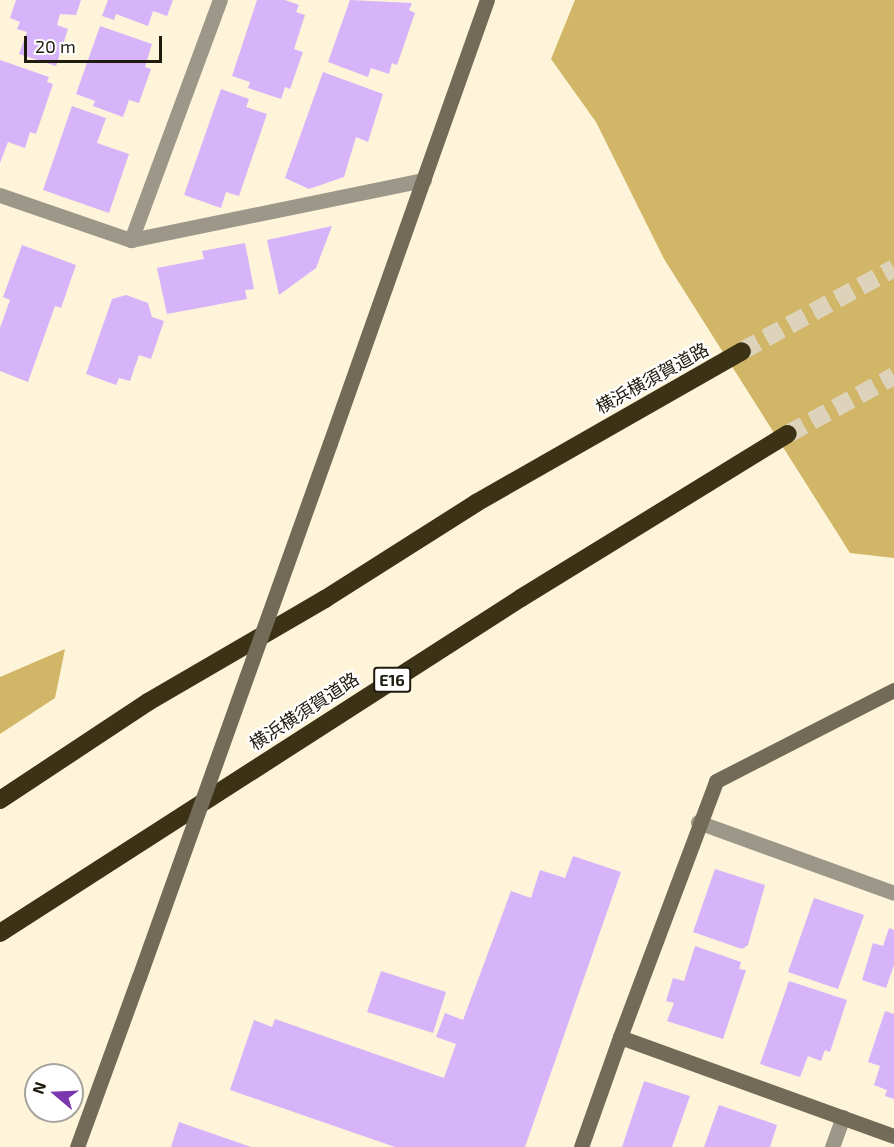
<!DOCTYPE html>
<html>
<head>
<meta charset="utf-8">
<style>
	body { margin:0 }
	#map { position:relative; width:894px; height:1147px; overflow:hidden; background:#fef4d9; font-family:"Exo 2","Noto Sans JP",sans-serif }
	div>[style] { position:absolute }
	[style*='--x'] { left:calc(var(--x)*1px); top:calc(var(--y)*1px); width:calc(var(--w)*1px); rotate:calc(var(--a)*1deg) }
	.forest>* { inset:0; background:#d2b667 }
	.building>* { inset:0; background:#d7b3fa }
	.highway-tunnel>* { height:18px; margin-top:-9px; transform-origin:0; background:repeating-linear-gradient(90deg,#ddd3bb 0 18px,transparent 0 27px) }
	.street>* { height:15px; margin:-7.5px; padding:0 7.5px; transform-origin:7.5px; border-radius:7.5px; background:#9c9789 }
	.secondary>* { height:15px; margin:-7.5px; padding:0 7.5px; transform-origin:7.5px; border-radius:7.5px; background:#726b57 }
	.highway>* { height:18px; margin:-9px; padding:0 9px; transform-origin:9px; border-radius:9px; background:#3c3216 }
	.secondary-bridge>* { height:15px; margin:-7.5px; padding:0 7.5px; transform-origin:7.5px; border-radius:7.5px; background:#726b57 }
	span { translate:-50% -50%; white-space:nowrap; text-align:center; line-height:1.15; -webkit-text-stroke:4.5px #fff; paint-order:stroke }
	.shield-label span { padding:2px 4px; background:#fff; border:2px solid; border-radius:4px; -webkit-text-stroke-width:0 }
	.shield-label { font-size:16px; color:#201b0f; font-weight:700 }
	.street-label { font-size:18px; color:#201b0f }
	.north { position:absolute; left:24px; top:1063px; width:60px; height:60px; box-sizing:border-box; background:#fff; border:2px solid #a6a49f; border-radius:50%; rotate:289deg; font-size:16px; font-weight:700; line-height:24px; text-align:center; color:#201b0f }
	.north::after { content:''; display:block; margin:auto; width:21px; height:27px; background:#7b38ac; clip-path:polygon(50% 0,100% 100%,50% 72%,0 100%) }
	.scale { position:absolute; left:24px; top:36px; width:138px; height:27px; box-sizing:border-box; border:3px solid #201b0f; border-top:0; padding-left:8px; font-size:18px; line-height:21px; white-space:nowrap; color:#201b0f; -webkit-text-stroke:4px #fff; paint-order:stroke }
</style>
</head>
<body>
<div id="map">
	<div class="forest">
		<i style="clip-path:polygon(575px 0,894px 0,894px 558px,850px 553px,664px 259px,596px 122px,551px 59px)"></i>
		<i style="clip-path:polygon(65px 649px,55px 698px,0 734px,0 677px)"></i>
	</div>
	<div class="building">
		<i style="clip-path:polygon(16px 0,81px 0,76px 15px,60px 14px,57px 25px,68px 29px,56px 66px,19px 54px,27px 32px,17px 29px,20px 22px,10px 18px)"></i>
		<i style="clip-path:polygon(108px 0,173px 0,167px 16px,153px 11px,148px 26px,116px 14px,114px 20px,102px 16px)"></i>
		<i style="clip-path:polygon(257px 0,285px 0,299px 5px,296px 12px,305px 15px,294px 49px,303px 52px,290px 89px,285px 87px,281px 99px,248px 88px,250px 82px,232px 76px)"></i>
		<i style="clip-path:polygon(350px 0,412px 3px,409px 10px,415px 13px,397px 65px,392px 63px,389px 74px,371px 68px,368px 77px,328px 62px)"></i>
		<i style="clip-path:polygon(100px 26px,152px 44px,145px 67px,151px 69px,139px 103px,129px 100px,123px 117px,93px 106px,95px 101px,76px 94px)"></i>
		<i style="clip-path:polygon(0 60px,49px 77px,47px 82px,53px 84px,36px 134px,30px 132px,25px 148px,8px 142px,0 163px)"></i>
		<i style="clip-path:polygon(323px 72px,383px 94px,368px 142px,356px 137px,344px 177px,309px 189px,285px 178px)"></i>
		<i style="clip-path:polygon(221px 89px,249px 99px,246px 107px,267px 114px,239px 196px,226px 192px,221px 208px,184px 195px)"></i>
		<i style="clip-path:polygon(72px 106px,106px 118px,97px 143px,129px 154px,109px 213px,43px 190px)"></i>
		<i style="clip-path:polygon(332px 226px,316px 268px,279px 295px,267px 240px)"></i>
		<i style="clip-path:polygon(245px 243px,254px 289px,245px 290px,247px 299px,167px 314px,157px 268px,204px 259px,202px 251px)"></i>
		<i style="clip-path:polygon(22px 245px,76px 265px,61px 308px,55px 306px,28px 382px,0 371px,0 328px,10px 300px,3px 297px)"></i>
		<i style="clip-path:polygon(126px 295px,148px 303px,152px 317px,164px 321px,151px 359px,139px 355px,130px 381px,119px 378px,116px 385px,86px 374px,112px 299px)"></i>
		<i style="clip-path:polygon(573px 856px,621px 872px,525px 1147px,395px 1147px,230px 1090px,254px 1020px,272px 1027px,275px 1019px,444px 1078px,456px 1044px,436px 1037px,445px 1013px,463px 1020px,511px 891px,531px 898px,540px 870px,565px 878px)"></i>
		<i style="clip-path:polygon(715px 869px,765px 885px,748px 945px,742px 949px,693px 932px)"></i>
		<i style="clip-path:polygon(814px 898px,864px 915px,838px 989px,788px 972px)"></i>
		<i style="clip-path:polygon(889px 928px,894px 930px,894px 965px,886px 988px,862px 980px,873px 943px,883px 946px)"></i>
		<i style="clip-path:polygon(695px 946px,741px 962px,739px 969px,746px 970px,723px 1039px,667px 1021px,674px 1003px,666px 1001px,673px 978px,684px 981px)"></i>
		<i style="clip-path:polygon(381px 971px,446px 992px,433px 1033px,367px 1012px)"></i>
		<i style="clip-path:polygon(789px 981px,847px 1000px,830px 1052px,825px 1050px,821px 1061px,808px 1056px,800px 1077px,760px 1064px)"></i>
		<i style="clip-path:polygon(885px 1011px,894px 1014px,894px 1099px,885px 1096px,887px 1090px,874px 1085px,880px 1066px,868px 1062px)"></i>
		<i style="clip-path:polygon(644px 1081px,690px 1096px,672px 1147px,622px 1147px)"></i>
		<i style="clip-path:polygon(719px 1105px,777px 1125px,770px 1147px,704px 1147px)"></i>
		<i style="clip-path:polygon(179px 1122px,251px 1147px,171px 1147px)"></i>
	</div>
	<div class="highway-tunnel">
		<i style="--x:742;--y:351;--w:173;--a:-28.6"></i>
		<i style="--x:788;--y:434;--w:121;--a:-28.7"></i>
	</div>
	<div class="street">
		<i style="--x:0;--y:195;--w:139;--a:19"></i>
		<i style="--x:131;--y:240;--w:299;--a:-11.6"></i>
		<i style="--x:131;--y:240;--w:256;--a:-69.7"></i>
		<i style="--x:698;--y:822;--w:208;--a:19.9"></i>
		<i style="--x:832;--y:1147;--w:32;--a:-70"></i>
	</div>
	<div class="secondary">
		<i style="--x:330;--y:443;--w:470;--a:-70.5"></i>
		<i style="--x:620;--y:1037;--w:273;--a:-69.4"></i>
		<i style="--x:716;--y:781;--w:200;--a:-27.1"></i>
		<i style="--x:77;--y:1147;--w:181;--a:-70"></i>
		<i style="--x:581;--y:1147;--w:117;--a:-70.5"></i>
		<i style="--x:620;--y:1037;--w:291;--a:19.9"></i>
	</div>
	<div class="highway">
		<i style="--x:0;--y:800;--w:178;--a:-33.5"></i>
		<i style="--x:148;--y:702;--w:205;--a:-30.2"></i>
		<i style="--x:325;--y:599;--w:179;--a:-32.4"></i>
		<i style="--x:476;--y:503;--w:306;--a:-29.7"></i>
		<i style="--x:0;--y:933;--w:619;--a:-32.74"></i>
		<i style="--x:521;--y:598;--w:313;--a:-31.6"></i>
	</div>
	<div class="secondary-bridge">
		<i style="--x:139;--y:977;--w:567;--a:-70.32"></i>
	</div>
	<div class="shield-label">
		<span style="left:392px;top:680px">E16</span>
	</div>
	<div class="street-label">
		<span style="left:652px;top:378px;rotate:-29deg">横浜横須賀道路</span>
		<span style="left:304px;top:711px;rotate:-33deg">横浜横須賀道路</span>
	</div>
	<div class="north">N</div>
	<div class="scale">20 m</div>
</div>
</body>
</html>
